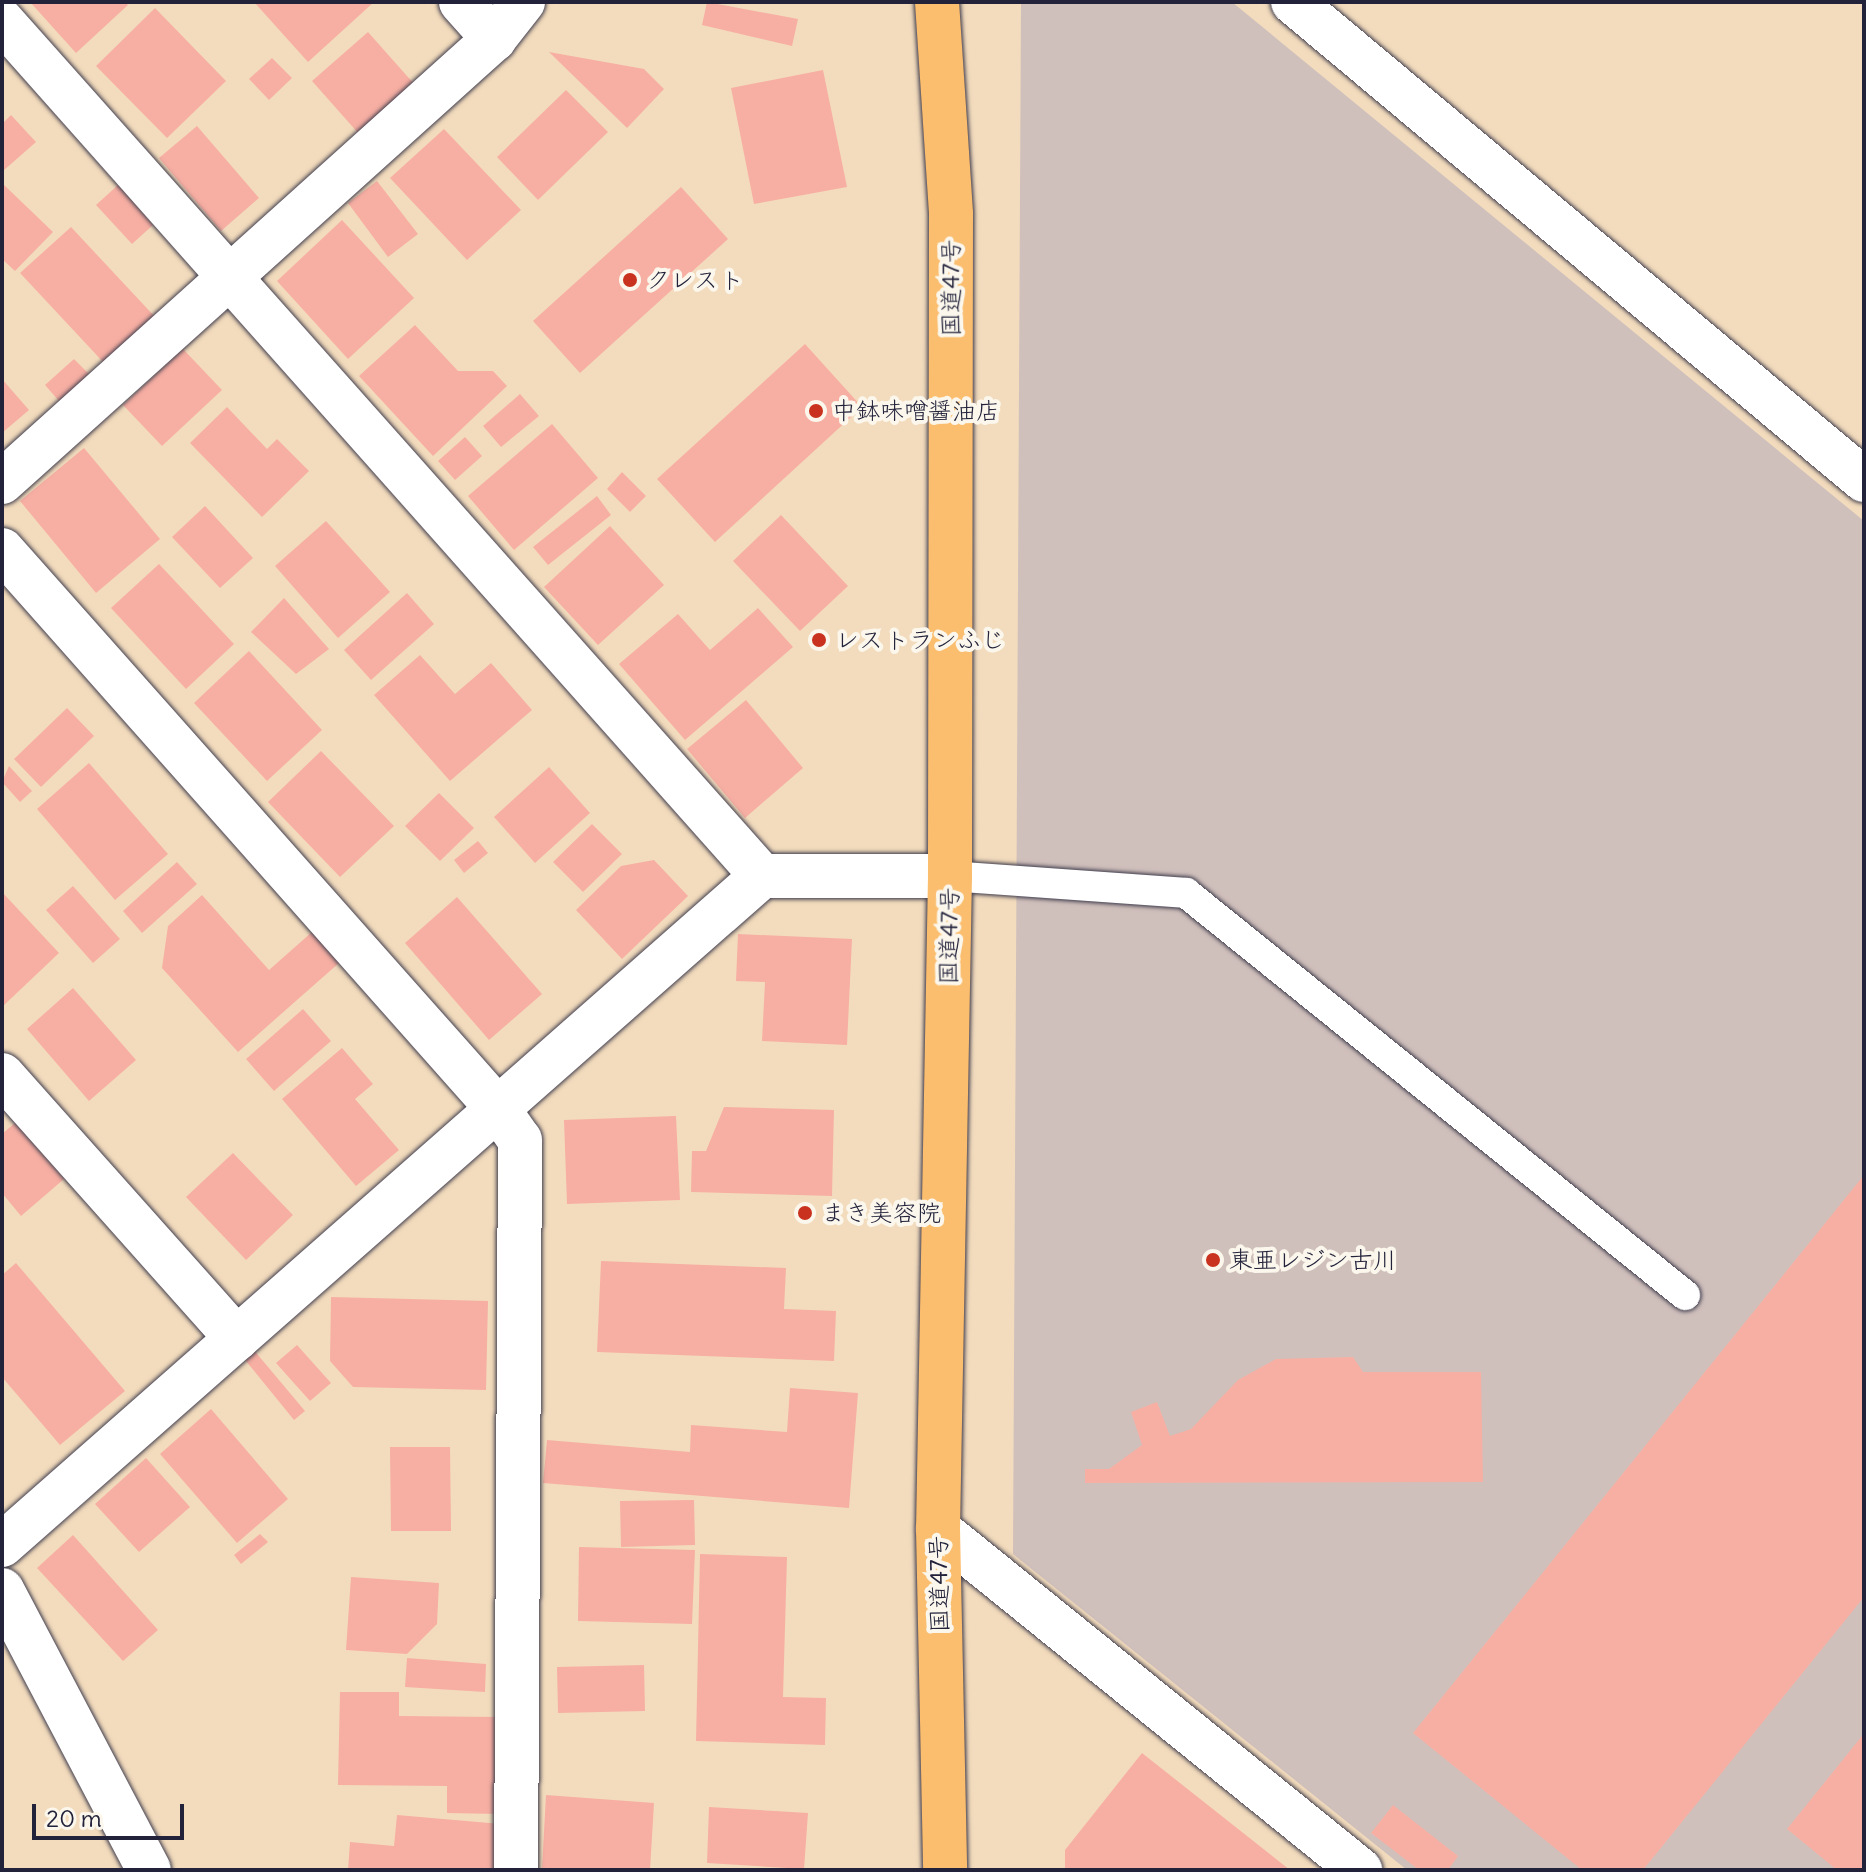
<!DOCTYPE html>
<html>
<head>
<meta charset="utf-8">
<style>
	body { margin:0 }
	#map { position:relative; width:1866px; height:1872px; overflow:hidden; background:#f3dcbd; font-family:Delius,"Klee One",sans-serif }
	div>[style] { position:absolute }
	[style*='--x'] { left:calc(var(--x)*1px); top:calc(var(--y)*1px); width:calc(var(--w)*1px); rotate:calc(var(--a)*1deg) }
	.industrial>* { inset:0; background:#d0c0bc }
	.building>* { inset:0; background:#f7afa3 }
	.roads { filter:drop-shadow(0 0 2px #413e4e) drop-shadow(0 0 2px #413e4e) }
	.service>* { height:30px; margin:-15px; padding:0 15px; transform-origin:15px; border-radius:15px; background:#fff }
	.minor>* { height:44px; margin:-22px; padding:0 22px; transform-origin:22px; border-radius:22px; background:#fff }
	.trunk>* { height:44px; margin:-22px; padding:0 22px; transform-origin:22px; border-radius:22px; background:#fbbd6e }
	.dots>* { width:22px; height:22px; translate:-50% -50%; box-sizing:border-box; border:4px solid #fbf7ec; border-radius:50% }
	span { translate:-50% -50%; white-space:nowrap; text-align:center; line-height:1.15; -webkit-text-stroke:8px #fbf7ec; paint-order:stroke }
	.poi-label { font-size:24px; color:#22223b }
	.left { translate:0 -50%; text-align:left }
	.street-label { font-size:24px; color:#22223b }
	.frame { position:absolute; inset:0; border:4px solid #22223b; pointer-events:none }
	.scale { position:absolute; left:32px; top:1804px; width:152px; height:36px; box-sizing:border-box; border:4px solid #22223b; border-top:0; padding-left:10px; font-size:24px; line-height:28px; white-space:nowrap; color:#22223b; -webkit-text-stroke:6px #fbf7ec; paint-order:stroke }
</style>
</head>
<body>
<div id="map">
	<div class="industrial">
		<i style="clip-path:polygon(1021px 2px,1232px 2px,1864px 521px,1864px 1870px,1407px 1870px,1013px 1554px)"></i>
	</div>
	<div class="building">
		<i style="clip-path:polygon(30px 2px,125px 2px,128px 5px,76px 53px)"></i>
		<i style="clip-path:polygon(254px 2px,374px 2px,308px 62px)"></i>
		<i style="clip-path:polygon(707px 2px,798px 19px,792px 46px,702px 25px)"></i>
		<i style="clip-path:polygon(155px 8px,226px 81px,167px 138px,96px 66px)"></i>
		<i style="clip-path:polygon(368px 32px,415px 85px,359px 134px,312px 81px)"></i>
		<i style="clip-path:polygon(549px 52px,644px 69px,664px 89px,627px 128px)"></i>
		<i style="clip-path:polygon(272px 58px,292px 78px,269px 100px,249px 79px)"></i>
		<i style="clip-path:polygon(823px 70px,847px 187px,754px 204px,731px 88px)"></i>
		<i style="clip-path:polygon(566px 90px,608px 132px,538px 200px,497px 157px)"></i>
		<i style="clip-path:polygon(11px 115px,36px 142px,3px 171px,2px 124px)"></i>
		<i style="clip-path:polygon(197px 126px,259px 198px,221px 231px,159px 158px)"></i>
		<i style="clip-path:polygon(444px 129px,521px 210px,467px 260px,390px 178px)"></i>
		<i style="clip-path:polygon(377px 181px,418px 234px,388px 257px,348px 203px)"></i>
		<i style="clip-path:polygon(2px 183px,53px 232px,15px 271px,2px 259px)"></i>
		<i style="clip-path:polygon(118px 185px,153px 225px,132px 244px,96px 205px)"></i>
		<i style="clip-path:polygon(681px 187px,728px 239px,580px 373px,533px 321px)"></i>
		<i style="clip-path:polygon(342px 220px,414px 298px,348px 359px,277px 281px)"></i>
		<i style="clip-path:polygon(71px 227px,156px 318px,105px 364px,20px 273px)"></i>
		<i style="clip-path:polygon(415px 325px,458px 371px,493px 371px,507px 386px,433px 456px,359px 376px)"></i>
		<i style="clip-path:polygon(805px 344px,862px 407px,715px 542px,657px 479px)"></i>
		<i style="clip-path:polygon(183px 349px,222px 390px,162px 446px,123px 405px)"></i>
		<i style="clip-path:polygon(74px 359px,89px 374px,59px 401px,45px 385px)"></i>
		<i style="clip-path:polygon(2px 379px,29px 410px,2px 433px)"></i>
		<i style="clip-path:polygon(520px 394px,539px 416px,501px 447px,483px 426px)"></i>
		<i style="clip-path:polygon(227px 407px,267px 449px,277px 439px,309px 471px,262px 517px,190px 443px)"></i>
		<i style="clip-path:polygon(552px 424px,598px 478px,514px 550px,468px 496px)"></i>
		<i style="clip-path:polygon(465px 437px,482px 456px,455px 480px,438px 461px)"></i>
		<i style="clip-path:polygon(84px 448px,160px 539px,96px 593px,20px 501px)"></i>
		<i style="clip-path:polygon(622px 472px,646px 496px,630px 512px,607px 489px)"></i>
		<i style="clip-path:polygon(597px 496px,611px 515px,548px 565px,533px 547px)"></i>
		<i style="clip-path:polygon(205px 506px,253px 558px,220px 588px,172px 537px)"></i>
		<i style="clip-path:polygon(781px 515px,848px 586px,800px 631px,733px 561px)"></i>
		<i style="clip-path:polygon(326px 521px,390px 592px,338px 638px,275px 566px)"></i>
		<i style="clip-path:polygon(610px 526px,664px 585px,598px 645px,544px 587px)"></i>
		<i style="clip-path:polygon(159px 564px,234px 644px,186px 689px,111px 608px)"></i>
		<i style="clip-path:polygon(407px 593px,434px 624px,371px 680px,344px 650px)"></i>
		<i style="clip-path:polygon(284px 598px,329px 649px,296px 674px,251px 632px)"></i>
		<i style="clip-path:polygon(758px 608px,793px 647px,685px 740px,619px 664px,678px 614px,710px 650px)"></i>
		<i style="clip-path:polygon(249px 651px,322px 730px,267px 781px,194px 703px)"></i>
		<i style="clip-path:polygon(420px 655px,455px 694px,491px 663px,532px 710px,450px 781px,374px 695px)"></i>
		<i style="clip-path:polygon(746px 700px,803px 768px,745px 818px,687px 749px)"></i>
		<i style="clip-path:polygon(67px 708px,94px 736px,41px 787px,14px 759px)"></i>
		<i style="clip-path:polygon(321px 751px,394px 826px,340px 877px,268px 802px)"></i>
		<i style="clip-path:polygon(89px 763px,168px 854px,115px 900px,37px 809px)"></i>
		<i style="clip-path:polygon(9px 766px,32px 791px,20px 802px,2px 782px)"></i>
		<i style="clip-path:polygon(549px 767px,590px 813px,535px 863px,494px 817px)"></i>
		<i style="clip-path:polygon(439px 793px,474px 828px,440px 861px,405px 826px)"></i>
		<i style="clip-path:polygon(592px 824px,622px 854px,583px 892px,553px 862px)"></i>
		<i style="clip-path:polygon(478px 841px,488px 853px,464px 873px,454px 860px)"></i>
		<i style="clip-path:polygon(654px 860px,688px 896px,622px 959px,576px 910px,621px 866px)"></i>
		<i style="clip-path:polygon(177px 862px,197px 884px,142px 933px,123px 911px)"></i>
		<i style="clip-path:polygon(73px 886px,120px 939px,93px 963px,46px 910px)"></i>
		<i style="clip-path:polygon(2px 892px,59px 953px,2px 1007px)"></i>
		<i style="clip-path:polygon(202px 895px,269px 970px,312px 932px,339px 963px,238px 1052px,162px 968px,168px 926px)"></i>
		<i style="clip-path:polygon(457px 897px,542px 994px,489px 1040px,405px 943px)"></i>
		<i style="clip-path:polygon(738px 934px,852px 939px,847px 1045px,762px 1041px,765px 982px,736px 981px)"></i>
		<i style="clip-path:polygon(73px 988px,136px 1060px,89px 1101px,27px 1029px)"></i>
		<i style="clip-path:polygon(303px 1009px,331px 1041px,274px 1091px,246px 1059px)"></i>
		<i style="clip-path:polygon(342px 1048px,373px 1084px,355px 1099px,399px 1150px,356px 1186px,282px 1099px)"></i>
		<i style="clip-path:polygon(724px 1107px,834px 1110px,832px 1196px,691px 1192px,692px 1151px,706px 1151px)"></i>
		<i style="clip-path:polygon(676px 1116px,680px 1200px,567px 1204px,564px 1120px)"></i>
		<i style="clip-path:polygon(15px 1123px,64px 1179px,21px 1216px,2px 1193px,2px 1134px)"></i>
		<i style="clip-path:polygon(233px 1153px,293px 1215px,246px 1260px,186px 1197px)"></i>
		<i style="clip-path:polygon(1864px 1175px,1864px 1597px,1643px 1870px,1582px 1870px,1413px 1733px)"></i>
		<i style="clip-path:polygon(601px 1261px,786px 1268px,784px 1309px,836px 1311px,834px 1361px,597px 1352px)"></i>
		<i style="clip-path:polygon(16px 1263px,125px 1391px,60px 1445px,2px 1377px,2px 1275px)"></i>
		<i style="clip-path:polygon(331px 1297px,488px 1301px,486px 1390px,353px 1387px,330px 1361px)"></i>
		<i style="clip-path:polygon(297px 1345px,331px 1383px,310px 1401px,276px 1363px)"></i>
		<i style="clip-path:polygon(253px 1349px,305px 1411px,294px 1420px,246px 1361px)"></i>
		<i style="clip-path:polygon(1353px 1357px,1363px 1372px,1481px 1372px,1483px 1482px,1085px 1483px,1085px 1469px,1109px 1469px,1142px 1445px,1131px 1412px,1157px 1402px,1170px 1436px,1191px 1429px,1238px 1380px,1276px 1359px)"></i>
		<i style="clip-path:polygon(790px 1388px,858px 1393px,849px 1508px,543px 1483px,547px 1440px,690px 1452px,691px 1425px,787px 1432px)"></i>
		<i style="clip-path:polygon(211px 1409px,288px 1499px,237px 1543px,160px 1454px)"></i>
		<i style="clip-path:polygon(390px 1447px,450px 1447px,451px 1531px,391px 1531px)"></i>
		<i style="clip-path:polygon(146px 1458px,190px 1507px,139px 1552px,95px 1504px)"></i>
		<i style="clip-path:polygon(694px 1500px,695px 1545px,621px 1547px,620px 1501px)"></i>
		<i style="clip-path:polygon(260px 1534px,268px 1542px,241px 1564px,234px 1555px)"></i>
		<i style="clip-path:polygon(73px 1535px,158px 1630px,123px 1661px,37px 1568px)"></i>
		<i style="clip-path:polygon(579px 1547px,695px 1550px,692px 1624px,578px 1621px)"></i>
		<i style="clip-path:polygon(700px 1554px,787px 1557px,783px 1697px,826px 1698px,825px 1745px,696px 1741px)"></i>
		<i style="clip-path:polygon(351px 1577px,439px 1583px,437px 1624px,407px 1654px,346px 1650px)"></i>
		<i style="clip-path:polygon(407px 1658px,486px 1664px,485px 1692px,405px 1687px)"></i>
		<i style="clip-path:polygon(644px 1665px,645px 1711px,558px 1713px,557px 1667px)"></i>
		<i style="clip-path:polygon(340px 1692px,399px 1692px,399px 1716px,500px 1717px,499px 1814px,447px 1813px,447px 1786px,338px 1785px)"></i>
		<i style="clip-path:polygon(1862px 1736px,1864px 1870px,1837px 1870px,1787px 1829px)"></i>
		<i style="clip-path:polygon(1142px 1753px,1290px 1870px,1065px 1870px,1065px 1850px)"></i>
		<i style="clip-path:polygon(546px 1795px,654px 1803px,650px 1870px,542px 1869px)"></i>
		<i style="clip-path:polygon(1393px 1805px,1458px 1856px,1448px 1870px,1419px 1870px,1371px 1833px)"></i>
		<i style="clip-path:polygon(709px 1807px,808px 1813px,804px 1869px,707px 1863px)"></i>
		<i style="clip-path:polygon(397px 1815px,501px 1824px,498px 1870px,348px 1870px,350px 1842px,394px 1846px)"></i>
	</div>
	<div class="roads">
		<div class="service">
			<i style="--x:950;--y:876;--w:237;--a:4.1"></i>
			<i style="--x:1186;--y:893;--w:641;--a:38.86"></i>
		</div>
		<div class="minor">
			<i style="--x:461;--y:2;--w:50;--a:48.3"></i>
			<i style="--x:1293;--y:2;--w:745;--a:39.93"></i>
			<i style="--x:2;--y:21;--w:1144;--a:48.37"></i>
			<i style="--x:2;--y:482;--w:662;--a:-42"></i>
			<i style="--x:494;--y:39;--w:47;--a:-51.9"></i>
			<i style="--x:2;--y:550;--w:747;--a:48.42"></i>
			<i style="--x:498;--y:1109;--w:38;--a:55"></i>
			<i style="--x:520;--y:1140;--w:730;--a:90.31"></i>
			<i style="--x:2;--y:1075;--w:353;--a:48.3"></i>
			<i style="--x:938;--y:1529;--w:543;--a:38.94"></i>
			<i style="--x:2;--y:1545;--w:1013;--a:-41.36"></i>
			<i style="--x:762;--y:876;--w:188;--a:0"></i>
			<i style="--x:2;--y:1590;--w:316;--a:62.3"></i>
		</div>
		<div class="trunk">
			<i style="--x:937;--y:2;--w:213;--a:86.2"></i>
			<i style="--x:951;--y:215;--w:661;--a:90.09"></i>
			<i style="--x:950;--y:876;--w:653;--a:91.05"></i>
			<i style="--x:938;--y:1529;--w:341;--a:88.8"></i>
		</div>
	</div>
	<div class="dots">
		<i style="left:630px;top:280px;background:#c8321e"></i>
		<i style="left:816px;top:411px;background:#c8321e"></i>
		<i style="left:819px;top:640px;background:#c8321e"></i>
		<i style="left:805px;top:1213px;background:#c8321e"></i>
		<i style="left:1213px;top:1260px;background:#c8321e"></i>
	</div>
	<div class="poi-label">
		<span class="left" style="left:646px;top:280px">クレスト</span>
		<span class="left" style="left:832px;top:411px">中鉢味噌醤油店</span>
		<span class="left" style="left:835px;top:640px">レストランふじ</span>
		<span class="left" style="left:821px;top:1213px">まき美容院</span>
		<span class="left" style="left:1229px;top:1260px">東亜レジン古川</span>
	</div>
	<div class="street-label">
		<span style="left:951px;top:288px;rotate:-90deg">国道47号</span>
		<span style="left:949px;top:936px;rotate:-89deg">国道47号</span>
		<span style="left:939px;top:1584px;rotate:-91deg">国道47号</span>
	</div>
	<div class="frame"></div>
	<div class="scale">20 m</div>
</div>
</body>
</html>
